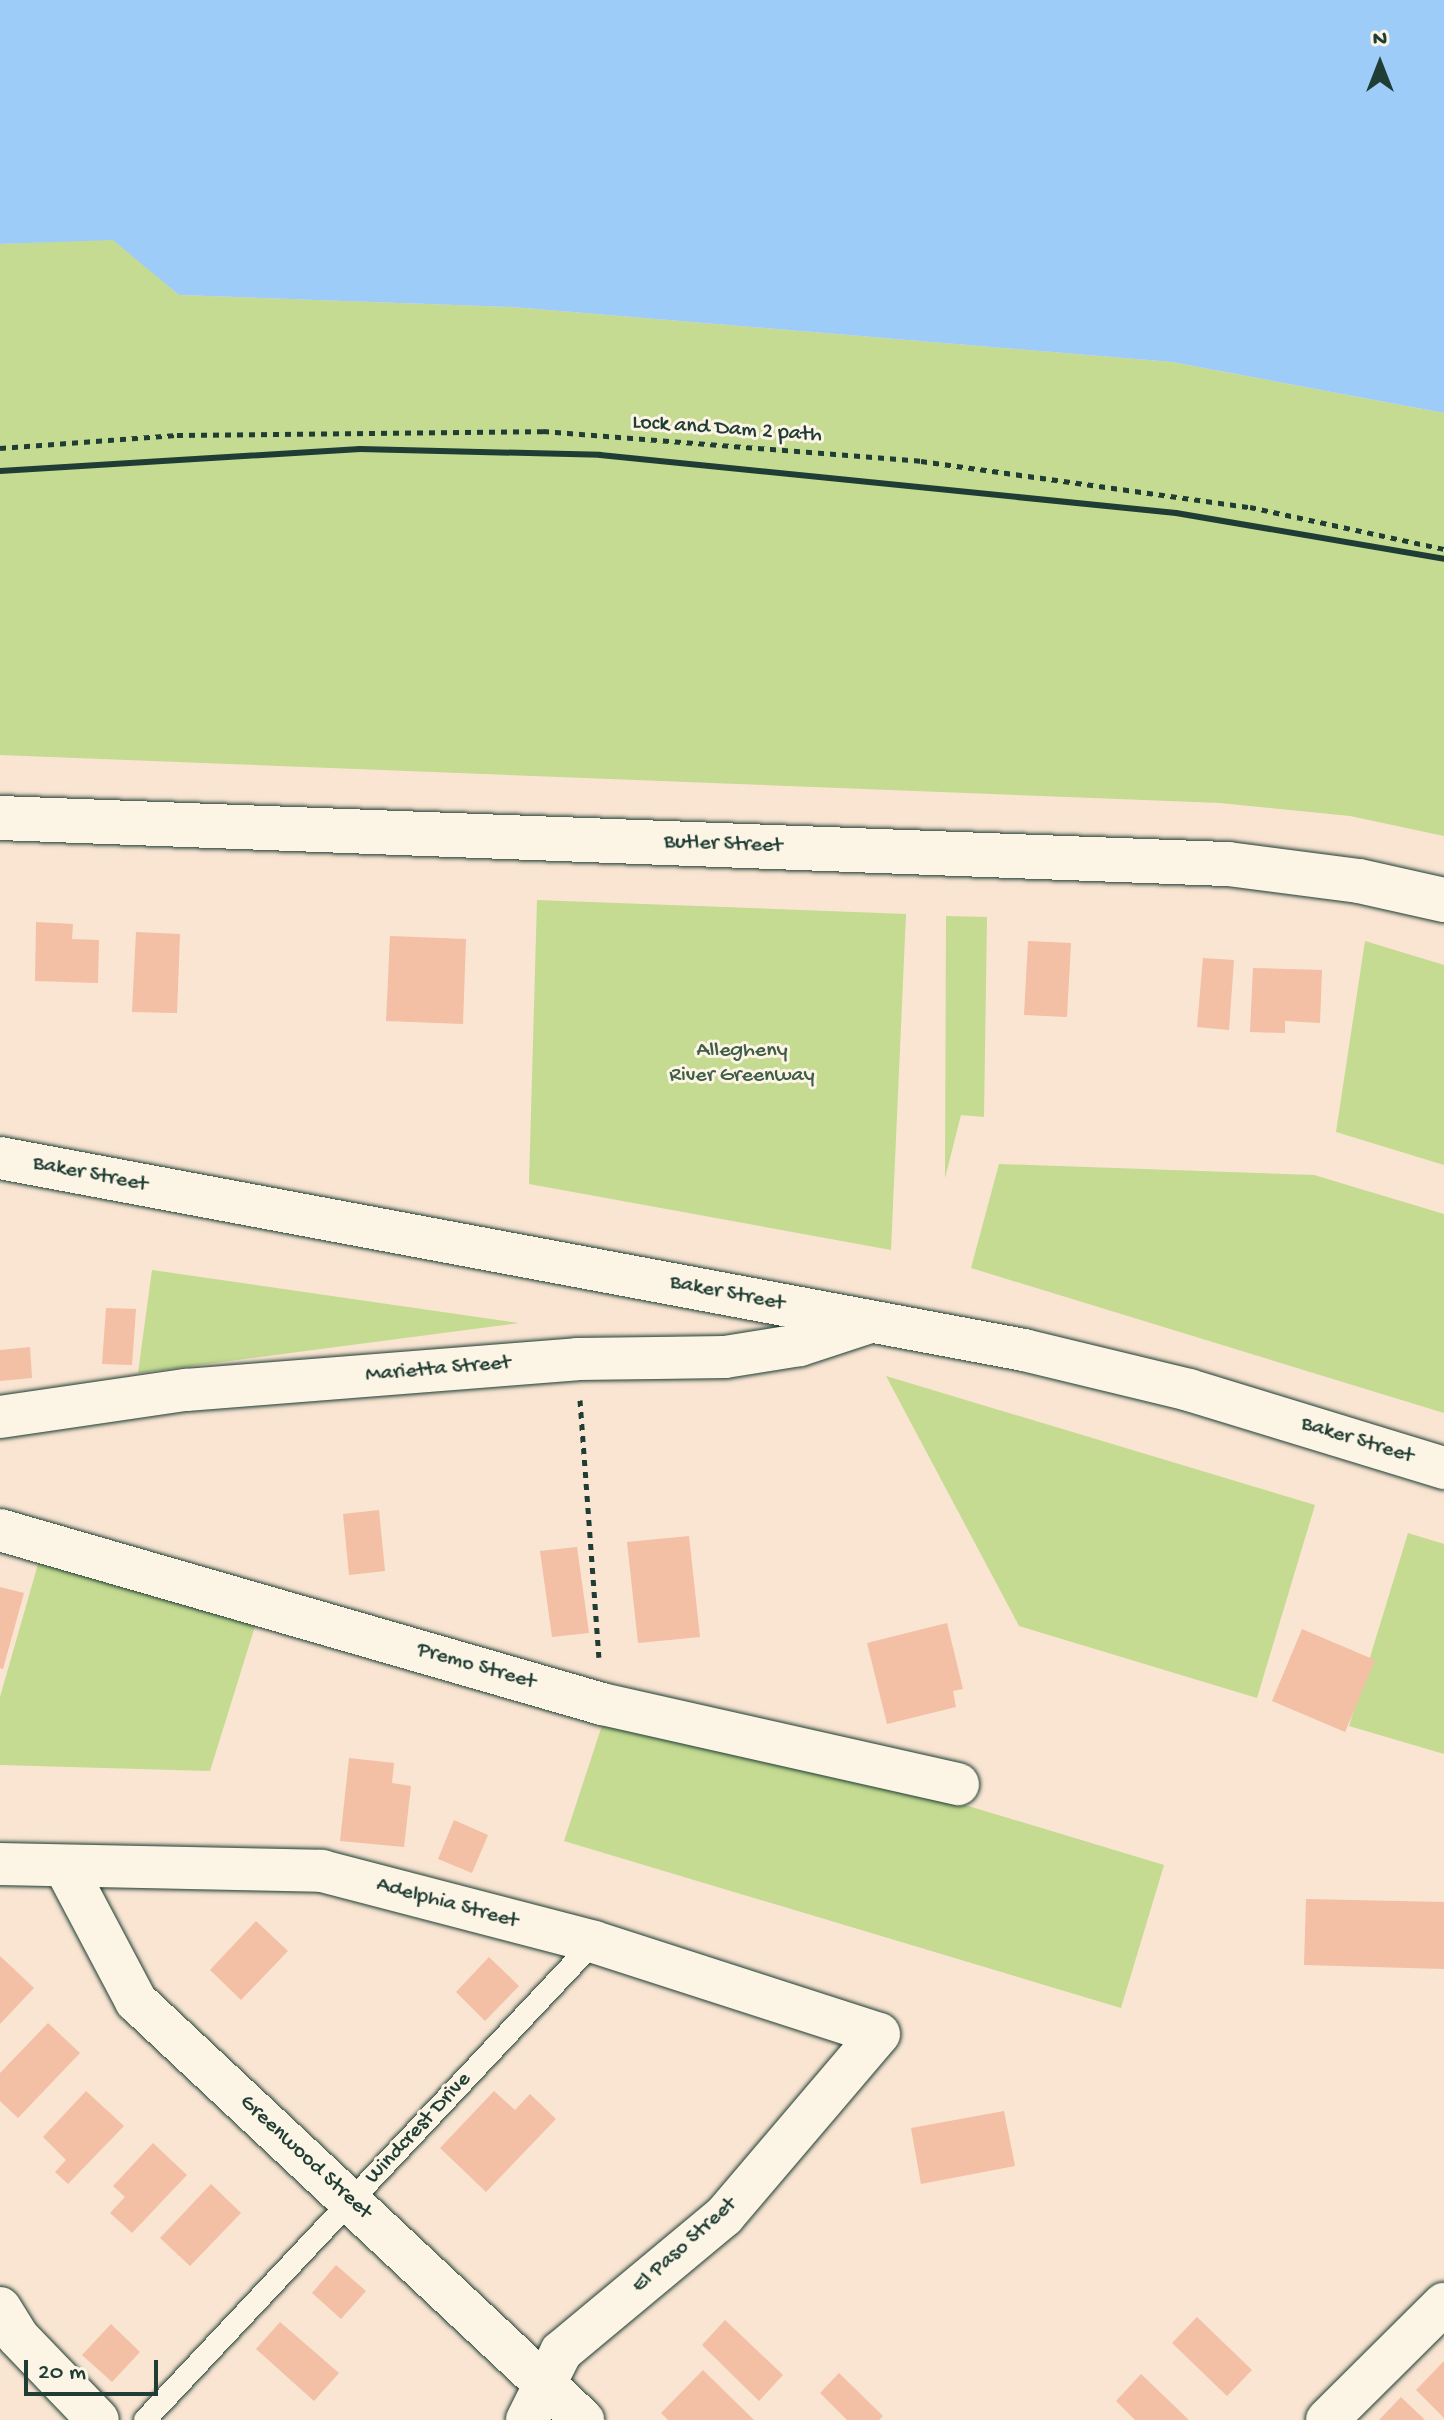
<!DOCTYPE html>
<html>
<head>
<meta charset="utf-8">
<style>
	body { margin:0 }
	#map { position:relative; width:1444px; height:2420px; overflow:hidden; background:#f9e5d2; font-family:"Gochi Hand",sans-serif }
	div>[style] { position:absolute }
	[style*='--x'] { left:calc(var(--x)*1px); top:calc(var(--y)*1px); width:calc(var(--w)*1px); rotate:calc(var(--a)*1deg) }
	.green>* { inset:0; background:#c4db91 }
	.water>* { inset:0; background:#9eccf9 }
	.building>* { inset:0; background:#f3bfa5 }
	.path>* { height:5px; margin-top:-2.5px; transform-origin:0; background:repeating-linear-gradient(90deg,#1f3d34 0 6px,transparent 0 12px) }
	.roads { filter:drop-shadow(0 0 2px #1f3d34) drop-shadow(0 0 2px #1f3d34) }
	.lane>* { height:22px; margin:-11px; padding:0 11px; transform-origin:11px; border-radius:11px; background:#fcf5e5 }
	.street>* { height:42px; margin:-21px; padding:0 21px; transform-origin:21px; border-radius:21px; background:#fcf5e5 }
	.highway>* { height:44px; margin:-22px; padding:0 22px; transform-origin:22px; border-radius:22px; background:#fcf5e5 }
	.rail>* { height:6px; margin:-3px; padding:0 3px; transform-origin:3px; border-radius:3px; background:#1f3d34 }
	span { translate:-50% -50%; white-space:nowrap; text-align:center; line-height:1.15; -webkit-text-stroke:6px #fcf5e5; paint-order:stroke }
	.street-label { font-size:22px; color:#1f3d34 }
	.park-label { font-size:22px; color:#405d47 }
	.north { position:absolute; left:1340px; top:24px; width:80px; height:80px; -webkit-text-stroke:6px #fcf5e5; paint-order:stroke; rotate:0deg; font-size:22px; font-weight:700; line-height:32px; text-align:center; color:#1f3d34 }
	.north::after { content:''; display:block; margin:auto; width:28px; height:36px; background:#1f3d34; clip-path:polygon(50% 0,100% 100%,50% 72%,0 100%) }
	.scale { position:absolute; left:24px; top:2360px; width:134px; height:36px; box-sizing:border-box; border:4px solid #1f3d34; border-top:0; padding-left:10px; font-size:24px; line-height:28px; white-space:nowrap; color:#1f3d34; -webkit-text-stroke:6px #fcf5e5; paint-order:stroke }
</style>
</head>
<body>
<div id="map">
	<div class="green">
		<i style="clip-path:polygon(113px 239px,179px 295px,512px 307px,1172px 362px,1444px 413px,1444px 836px,1350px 816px,1220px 803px,0 755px,0 244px)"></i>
		<i style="clip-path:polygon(537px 900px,906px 914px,891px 1250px,529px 1184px)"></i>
		<i style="clip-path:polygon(946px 916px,987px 917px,984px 1117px,961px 1115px,945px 1178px)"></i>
		<i style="clip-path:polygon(1365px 941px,1444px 965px,1444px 1165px,1336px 1132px)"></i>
		<i style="clip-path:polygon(999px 1164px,1314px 1175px,1444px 1214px,1444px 1413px,971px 1268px)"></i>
		<i style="clip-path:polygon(152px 1270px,519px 1323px,138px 1373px)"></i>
		<i style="clip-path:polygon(886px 1376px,1315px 1505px,1257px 1698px,1019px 1626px)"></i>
		<i style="clip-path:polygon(48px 1529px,265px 1594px,210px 1771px,0 1765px,0 1697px)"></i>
		<i style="clip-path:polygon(1408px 1533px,1444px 1544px,1444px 1754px,1349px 1726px)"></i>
		<i style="clip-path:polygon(611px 1698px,1164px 1865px,1121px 2008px,564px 1841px)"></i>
	</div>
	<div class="water">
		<i style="clip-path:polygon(0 0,1444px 0,1444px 413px,1172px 362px,512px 307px,179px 295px,113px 240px,0 244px)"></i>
	</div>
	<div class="building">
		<i style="clip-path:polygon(36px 922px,73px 924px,72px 939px,99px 940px,98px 983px,35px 981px)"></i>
		<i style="clip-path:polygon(136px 932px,180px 934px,177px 1013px,132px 1012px)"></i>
		<i style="clip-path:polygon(390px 936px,466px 939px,463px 1024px,386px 1021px)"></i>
		<i style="clip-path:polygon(1028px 941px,1071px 943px,1067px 1017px,1024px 1015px)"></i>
		<i style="clip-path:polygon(1203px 958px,1234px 960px,1229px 1030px,1197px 1027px)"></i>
		<i style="clip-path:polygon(1253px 968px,1322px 970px,1320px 1023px,1285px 1021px,1285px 1033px,1250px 1032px)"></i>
		<i style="clip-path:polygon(106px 1308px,136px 1309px,132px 1365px,102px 1364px)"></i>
		<i style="clip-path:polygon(30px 1347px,32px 1378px,0 1381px,0 1350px)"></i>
		<i style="clip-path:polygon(379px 1510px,385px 1571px,349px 1575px,343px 1514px)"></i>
		<i style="clip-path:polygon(689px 1536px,700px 1637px,638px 1643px,627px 1542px)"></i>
		<i style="clip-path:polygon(577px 1547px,589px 1633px,552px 1637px,540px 1551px)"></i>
		<i style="clip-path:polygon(0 1587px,24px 1593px,3px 1669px,0 1668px)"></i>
		<i style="clip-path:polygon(947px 1623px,963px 1689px,953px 1691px,956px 1707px,887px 1724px,867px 1643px)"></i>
		<i style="clip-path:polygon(1302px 1629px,1375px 1660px,1345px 1732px,1272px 1701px)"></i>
		<i style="clip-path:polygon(349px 1758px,394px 1763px,392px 1783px,411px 1786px,404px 1847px,340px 1841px)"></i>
		<i style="clip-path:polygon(454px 1820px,488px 1835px,472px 1873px,438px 1859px)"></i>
		<i style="clip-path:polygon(1306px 1899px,1444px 1902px,1444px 1969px,1304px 1965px)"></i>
		<i style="clip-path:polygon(256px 1921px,288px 1951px,241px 2000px,210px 1970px)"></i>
		<i style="clip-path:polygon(0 1956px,34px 1988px,0 2024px)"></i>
		<i style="clip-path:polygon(489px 1957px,519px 1986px,485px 2021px,456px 1992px)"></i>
		<i style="clip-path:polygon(48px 2023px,80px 2053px,18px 2118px,0 2101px,0 2073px)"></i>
		<i style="clip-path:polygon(86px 2091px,124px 2126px,68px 2184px,55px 2172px,66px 2160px,43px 2137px)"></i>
		<i style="clip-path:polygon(494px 2091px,515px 2110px,530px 2094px,556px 2119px,486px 2192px,440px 2148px)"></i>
		<i style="clip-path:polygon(1004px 2111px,1015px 2166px,921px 2184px,911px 2128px)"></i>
		<i style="clip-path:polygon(153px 2143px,187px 2175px,132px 2233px,110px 2213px,125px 2197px,113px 2186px)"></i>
		<i style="clip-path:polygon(211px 2184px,241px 2213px,190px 2266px,160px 2238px)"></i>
		<i style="clip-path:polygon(336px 2265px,366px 2291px,341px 2319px,312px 2293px)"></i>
		<i style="clip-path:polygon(1197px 2317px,1252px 2370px,1227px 2396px,1172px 2343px)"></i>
		<i style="clip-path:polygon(725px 2320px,783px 2375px,759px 2401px,702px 2345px)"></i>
		<i style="clip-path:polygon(280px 2322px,339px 2373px,314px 2401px,256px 2349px)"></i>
		<i style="clip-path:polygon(111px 2324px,140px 2352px,112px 2382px,82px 2355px)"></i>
		<i style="clip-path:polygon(1444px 2361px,1444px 2418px,1416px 2390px)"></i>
		<i style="clip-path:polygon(703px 2370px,754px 2420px,668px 2420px,661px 2413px)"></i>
		<i style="clip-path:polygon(839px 2373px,883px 2416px,879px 2420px,847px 2420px,820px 2393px)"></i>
		<i style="clip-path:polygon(1141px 2374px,1189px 2420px,1135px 2420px,1116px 2401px)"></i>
		<i style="clip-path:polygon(1401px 2397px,1425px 2420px,1379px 2420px)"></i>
	</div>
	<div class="path">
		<i style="--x:0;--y:448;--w:177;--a:-4.2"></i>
		<i style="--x:177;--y:435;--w:366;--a:-0.6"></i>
		<i style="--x:543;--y:431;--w:379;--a:4.5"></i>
		<i style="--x:921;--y:461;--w:332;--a:8"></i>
		<i style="--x:1250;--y:507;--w:198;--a:12.2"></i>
		<i style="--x:580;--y:1400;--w:258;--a:85.8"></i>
	</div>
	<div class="roads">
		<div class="lane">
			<i style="--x:145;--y:2420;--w:656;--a:-46.79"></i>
		</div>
		<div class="street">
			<i style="--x:0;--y:1158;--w:1042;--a:10.62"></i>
			<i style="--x:1024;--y:1350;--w:170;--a:13.6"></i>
			<i style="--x:1189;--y:1390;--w:267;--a:17"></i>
			<i style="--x:0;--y:1417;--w:188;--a:-8.3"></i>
			<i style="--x:186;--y:1390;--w:392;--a:-4.5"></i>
			<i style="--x:577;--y:1359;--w:148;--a:-0.8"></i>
			<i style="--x:725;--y:1357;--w:76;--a:-9.1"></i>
			<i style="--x:800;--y:1345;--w:71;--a:-18.2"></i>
			<i style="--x:0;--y:1530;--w:627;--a:16.12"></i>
			<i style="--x:602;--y:1704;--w:365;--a:12.7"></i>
			<i style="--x:0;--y:1864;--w:322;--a:1.2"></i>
			<i style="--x:322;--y:1871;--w:281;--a:14.6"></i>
			<i style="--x:594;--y:1942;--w:299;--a:17.9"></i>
			<i style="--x:879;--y:2034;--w:239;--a:130.4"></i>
			<i style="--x:724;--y:2216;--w:212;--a:140.2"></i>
			<i style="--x:561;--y:2352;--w:76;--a:116.6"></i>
			<i style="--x:65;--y:1867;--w:152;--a:62.1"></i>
			<i style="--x:136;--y:2001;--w:613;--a:43.15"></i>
			<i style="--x:0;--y:2308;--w:34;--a:58"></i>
			<i style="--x:18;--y:2337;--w:115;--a:46.1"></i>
			<i style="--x:1327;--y:2420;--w:165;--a:-44.8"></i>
		</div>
		<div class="highway">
			<i style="--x:0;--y:818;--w:1229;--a:2.15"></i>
			<i style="--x:1228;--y:864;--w:132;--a:7.4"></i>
			<i style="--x:1359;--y:881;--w:87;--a:12.6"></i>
		</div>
	</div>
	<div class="rail">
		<i style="--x:0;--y:471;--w:361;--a:-3.5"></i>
		<i style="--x:360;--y:449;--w:240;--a:1.4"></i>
		<i style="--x:600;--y:455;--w:579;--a:5.75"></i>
		<i style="--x:1176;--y:513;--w:272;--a:9.7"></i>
	</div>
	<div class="street-label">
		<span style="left:727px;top:430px;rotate:4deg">Lock and Dam 2 path</span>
		<span style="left:723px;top:845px;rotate:2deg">Butler Street</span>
		<span style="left:90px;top:1175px;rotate:11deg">Baker Street</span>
		<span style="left:727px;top:1294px;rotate:11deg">Baker Street</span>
		<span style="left:438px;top:1370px;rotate:-5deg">Marietta Street</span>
		<span style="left:1357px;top:1441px;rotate:17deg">Baker Street</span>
		<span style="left:476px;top:1667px;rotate:16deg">Premo Street</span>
		<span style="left:447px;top:1904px;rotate:15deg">Adelphia Street</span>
		<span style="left:419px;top:2129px;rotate:-47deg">Windcrest Drive</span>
		<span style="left:305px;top:2158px;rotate:43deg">Greenwood Street</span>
		<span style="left:685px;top:2246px;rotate:-42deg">El Paso Street</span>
	</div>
	<div class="park-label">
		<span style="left:742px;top:1064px">Allegheny<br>River Greenway</span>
	</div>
	<div class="north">N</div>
	<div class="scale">20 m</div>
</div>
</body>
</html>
